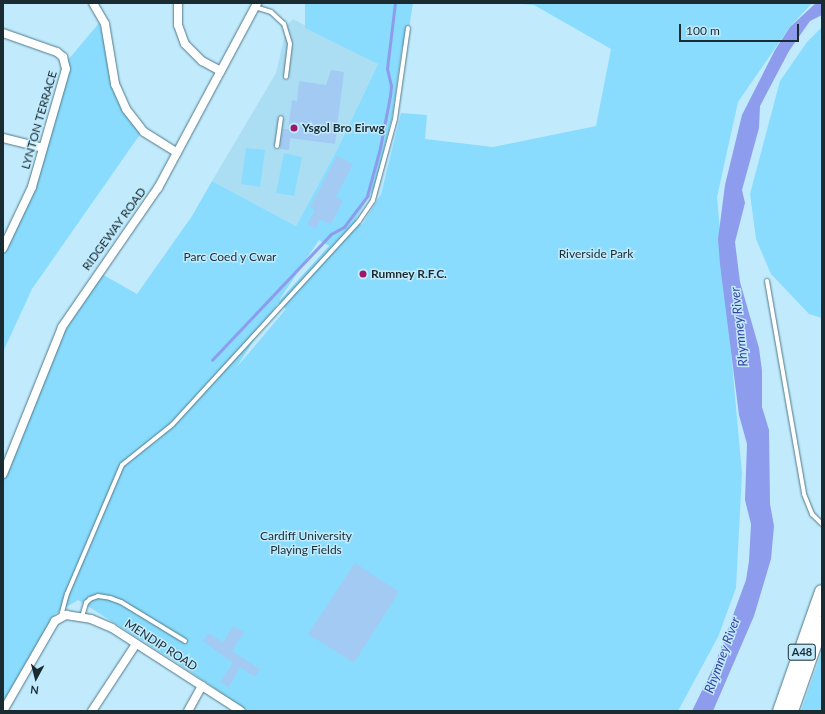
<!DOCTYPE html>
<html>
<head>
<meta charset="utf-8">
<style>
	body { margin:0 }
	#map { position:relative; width:825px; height:714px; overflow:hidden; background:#c1ebfd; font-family:Lato,sans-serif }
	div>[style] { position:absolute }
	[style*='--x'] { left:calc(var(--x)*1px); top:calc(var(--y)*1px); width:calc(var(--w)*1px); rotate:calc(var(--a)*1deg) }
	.built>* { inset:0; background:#acdef3 }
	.green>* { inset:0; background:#89dcfd }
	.water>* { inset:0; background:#8d9ced }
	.stream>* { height:2.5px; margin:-1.25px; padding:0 1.25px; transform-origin:1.25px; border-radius:1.25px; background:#8d9ced }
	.building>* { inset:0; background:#a3caf3 }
	.roads { filter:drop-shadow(0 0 1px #527888) drop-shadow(0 0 1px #527888) }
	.service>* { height:4px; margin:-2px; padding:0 2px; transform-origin:2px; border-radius:2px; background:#fff }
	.minor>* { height:8px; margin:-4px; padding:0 4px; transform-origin:4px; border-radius:4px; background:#fff }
	.trunk>* { height:14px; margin:-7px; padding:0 7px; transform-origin:7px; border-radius:7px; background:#fff }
	.dots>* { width:11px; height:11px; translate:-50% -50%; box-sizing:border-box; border:2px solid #c1ebfd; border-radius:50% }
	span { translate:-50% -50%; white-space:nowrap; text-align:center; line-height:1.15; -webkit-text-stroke:3px #c1ebfd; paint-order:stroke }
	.shield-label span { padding:1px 3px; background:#c1ebfd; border:1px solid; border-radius:3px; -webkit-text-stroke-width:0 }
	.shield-label { font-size:11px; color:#1a2b31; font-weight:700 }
	.street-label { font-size:12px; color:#1a2b31 }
	.poi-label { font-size:12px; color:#1a2b31; font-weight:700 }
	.left { translate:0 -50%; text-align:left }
	.park-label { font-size:12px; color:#182c34 }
	.water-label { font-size:13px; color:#39419e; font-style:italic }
	.frame { position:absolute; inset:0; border:4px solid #1a2b31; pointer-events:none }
	.north { position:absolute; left:16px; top:658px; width:40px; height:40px; -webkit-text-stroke:3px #c1ebfd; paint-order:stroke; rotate:187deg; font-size:11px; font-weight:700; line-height:16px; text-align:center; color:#1a2b31 }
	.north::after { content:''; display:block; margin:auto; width:14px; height:18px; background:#1a2b31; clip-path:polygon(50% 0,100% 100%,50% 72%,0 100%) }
	.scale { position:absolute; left:679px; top:24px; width:120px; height:18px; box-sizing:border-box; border:2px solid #1a2b31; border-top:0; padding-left:5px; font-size:12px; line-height:14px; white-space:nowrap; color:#1a2b31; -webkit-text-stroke:3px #c1ebfd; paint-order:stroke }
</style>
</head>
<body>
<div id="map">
	<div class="built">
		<i style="clip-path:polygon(293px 19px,378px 64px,337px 150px,296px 226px,212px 181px,276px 73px,287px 25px)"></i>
	</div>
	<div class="green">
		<i style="clip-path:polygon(evenodd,305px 3px,413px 3px,406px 47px,402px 47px,392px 118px,374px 188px,355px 220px,362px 225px,381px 194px,401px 113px,427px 115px,425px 139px,493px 147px,596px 126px,611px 49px,534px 5px,512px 3px,812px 3px,789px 28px,738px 102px,717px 197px,742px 473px,736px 588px,718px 637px,678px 711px,248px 711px,176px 662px,78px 600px,55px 614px,3px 706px,3px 480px,64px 329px,100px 273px,137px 294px,192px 216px,212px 181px,296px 226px,337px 150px,378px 64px,305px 28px,305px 3px,319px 240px,329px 246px,280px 300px,280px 299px,319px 240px,305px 3px,278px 303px,286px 309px,236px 368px,278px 303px)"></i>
		<i style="clip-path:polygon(99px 23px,124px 112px,141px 133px,32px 289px,3px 352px,3px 254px,32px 197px,68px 77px,68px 60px)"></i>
		<i style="clip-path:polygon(822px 27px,822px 318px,809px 314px,771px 274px,756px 239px,750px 194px,780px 81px,807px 42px)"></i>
		<i style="clip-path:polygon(246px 148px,265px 150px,260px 187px,241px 184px)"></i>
		<i style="clip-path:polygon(284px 153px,302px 157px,294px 196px,276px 193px)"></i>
		<i style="clip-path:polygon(822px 651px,822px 711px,801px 711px,820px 657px)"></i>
	</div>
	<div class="water">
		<i style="clip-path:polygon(816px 3px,822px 3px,822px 15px,810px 21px,789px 51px,760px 106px,759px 128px,742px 190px,745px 203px,735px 242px,740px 282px,759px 348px,762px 371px,762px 407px,769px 430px,770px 504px,774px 526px,771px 559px,754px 616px,713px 711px,692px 711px,715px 664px,746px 580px,749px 561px,751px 524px,745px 500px,747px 444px,739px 415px,720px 264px,718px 239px,725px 185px,742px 115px,775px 50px,790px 27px)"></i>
	</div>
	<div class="stream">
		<i style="--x:212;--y:360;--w:173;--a:-46.6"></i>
		<i style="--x:331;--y:234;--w:15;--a:-28"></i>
		<i style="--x:344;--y:227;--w:39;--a:-53"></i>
		<i style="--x:367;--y:196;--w:50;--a:-74.8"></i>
		<i style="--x:380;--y:148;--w:53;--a:-79.1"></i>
		<i style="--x:390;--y:96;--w:10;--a:-84"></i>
		<i style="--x:391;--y:86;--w:17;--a:-103"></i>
		<i style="--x:387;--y:69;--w:66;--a:-83.1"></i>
	</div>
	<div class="building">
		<i style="clip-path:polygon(331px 70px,344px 72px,335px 144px,290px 138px,289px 150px,280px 149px,283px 129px,288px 129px,292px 100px,297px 101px,299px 81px,326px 85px)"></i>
		<i style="clip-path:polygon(337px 156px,353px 164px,336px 197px,343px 201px,331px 224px,320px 220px,316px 229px,307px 224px,315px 210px,310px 207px)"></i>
		<i style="clip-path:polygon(355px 563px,399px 592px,354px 663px,308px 634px)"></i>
		<i style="clip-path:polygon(233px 626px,244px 632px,232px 651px,260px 669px,255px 677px,240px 667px,229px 687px,220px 682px,233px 663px,203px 641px,208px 633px,223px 642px)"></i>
	</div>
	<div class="roads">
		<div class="service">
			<i style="--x:255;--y:7;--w:17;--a:17"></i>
			<i style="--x:271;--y:12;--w:18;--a:43"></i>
			<i style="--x:284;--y:24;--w:21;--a:73"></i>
			<i style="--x:290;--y:44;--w:33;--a:97"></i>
			<i style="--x:277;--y:146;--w:28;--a:-82"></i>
			<i style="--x:767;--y:281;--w:216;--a:80.1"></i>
			<i style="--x:804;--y:494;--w:22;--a:68"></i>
			<i style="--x:812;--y:514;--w:14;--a:45"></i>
			<i style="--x:61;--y:616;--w:23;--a:-75"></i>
			<i style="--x:67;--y:594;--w:140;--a:-66.9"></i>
			<i style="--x:122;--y:465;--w:64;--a:-38.7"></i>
			<i style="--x:172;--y:425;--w:277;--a:-47.5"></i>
			<i style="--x:359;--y:221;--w:25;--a:-56"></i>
			<i style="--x:373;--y:200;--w:84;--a:-74.8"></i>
			<i style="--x:395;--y:119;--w:92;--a:-81.9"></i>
			<i style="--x:82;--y:617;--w:15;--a:-74"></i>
			<i style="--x:86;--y:603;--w:6;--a:-45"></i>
			<i style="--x:90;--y:599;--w:9;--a:-21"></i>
			<i style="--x:98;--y:596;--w:12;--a:9"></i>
			<i style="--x:110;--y:598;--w:12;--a:20"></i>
			<i style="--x:121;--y:602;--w:75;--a:31.4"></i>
		</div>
		<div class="minor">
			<i style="--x:93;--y:3;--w:24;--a:60"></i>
			<i style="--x:105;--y:24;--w:61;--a:80.5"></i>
			<i style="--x:115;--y:84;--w:27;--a:66"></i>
			<i style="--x:126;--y:109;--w:29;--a:52"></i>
			<i style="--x:144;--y:132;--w:39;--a:32"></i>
			<i style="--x:178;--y:3;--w:22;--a:90"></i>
			<i style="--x:178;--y:25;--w:20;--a:70"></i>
			<i style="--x:185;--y:44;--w:24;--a:45"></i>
			<i style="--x:202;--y:61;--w:21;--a:28"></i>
			<i style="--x:3;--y:33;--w:57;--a:19.4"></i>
			<i style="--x:57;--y:52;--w:8;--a:40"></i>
			<i style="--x:63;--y:57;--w:12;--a:76"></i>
			<i style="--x:66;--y:69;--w:123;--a:106.1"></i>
			<i style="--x:32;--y:187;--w:68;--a:115.4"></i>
			<i style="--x:3;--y:138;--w:41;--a:14"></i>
			<i style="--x:3;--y:474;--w:158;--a:-68.1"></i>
			<i style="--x:62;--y:327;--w:169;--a:-55.4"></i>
			<i style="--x:158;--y:188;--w:210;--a:-61.8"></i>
			<i style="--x:3;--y:711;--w:104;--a:-60"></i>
			<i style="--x:55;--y:621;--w:13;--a:-29"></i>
			<i style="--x:66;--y:615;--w:25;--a:9"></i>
			<i style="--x:91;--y:619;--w:23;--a:23"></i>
			<i style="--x:112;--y:628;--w:153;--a:32.8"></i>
			<i style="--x:92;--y:711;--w:80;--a:-56.7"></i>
			<i style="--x:188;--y:711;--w:29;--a:-61"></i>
		</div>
		<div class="trunk">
			<i style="--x:780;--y:711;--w:126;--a:-70.6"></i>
			<i style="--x:791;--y:711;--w:93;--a:-70.6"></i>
		</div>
	</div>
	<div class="dots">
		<i style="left:294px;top:128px;background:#9c186b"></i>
		<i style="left:363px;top:274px;background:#9c186b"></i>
	</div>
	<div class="shield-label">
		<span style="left:802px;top:652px">A48</span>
	</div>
	<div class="street-label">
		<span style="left:39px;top:120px;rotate:-74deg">LYNTON TERRACE</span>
		<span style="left:114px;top:229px;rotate:-54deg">RIDGEWAY ROAD</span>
		<span style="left:161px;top:645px;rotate:33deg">MENDIP ROAD</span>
	</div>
	<div class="poi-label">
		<span class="left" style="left:302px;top:128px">Ysgol Bro Eirwg</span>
		<span class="left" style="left:371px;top:274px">Rumney R.F.C.</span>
	</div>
	<div class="park-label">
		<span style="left:596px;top:254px">Riverside Park</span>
		<span style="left:230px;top:257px">Parc Coed y Cwar</span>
		<span style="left:306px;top:543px">Cardiff University<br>Playing Fields</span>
	</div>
	<div class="water-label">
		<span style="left:739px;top:327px;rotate:-96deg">Rhymney River</span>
		<span style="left:722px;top:655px;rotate:-70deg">Rhymney River</span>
	</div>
	<div class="frame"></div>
	<div class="north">N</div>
	<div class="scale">100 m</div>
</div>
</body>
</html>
